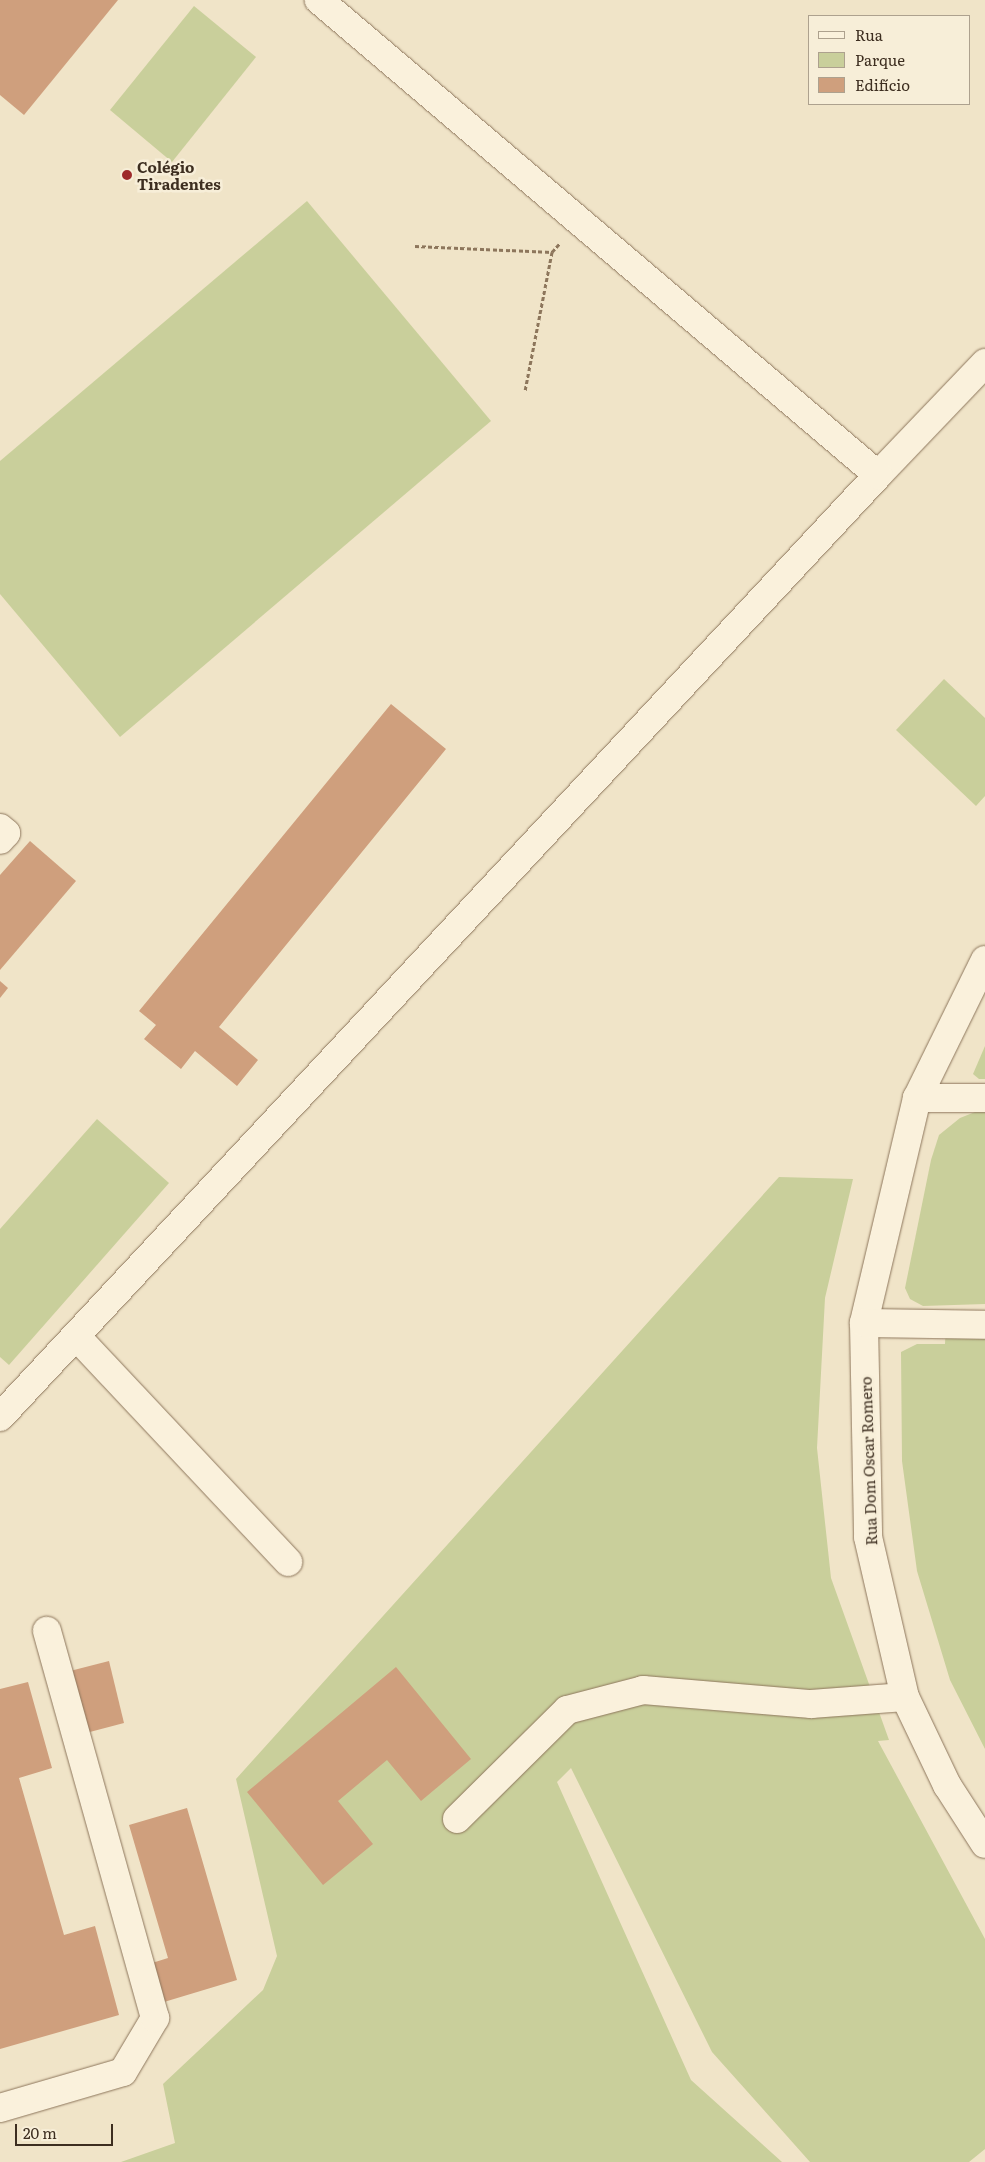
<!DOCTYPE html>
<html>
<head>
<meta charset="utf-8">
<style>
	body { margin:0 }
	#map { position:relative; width:985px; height:2162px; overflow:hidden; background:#f0e4c8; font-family:Literata,serif }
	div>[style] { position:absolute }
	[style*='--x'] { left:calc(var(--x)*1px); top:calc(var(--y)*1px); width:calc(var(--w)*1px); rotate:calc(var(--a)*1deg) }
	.green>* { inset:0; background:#c9cf9b }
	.building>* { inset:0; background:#cf9f7d }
	.path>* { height:3px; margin-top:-1.5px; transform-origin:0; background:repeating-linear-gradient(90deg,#8d765c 0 4px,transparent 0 6.5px) }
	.roads { filter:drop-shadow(0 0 1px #8d765c) drop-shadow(0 0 1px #8d765c) }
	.minor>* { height:28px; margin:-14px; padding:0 14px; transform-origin:14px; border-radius:14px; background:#faf1dc }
	.dots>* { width:14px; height:14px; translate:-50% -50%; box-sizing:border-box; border:2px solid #f7eed8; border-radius:50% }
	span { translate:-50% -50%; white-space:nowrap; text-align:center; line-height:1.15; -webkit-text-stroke:5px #f7eed8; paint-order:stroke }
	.poi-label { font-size:15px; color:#3d2e20; font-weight:700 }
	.left { translate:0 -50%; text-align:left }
	.street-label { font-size:15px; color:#3d2e20 }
	.legend { position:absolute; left:808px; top:15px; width:162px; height:90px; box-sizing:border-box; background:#f7eed8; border:1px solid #ada18e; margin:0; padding:6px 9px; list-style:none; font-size:15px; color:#3d2e20 }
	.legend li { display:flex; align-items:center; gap:10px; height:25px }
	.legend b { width:25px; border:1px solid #ada18e }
	.scale { position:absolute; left:15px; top:2124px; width:98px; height:22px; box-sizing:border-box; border:2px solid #3d2e20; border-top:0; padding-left:6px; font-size:15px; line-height:18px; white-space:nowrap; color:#3d2e20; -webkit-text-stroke:4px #f7eed8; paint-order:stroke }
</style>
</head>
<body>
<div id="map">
	<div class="green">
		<i style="clip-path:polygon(194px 6px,256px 57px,172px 162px,110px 110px)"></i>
		<i style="clip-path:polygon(307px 201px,491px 421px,120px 737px,0 594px,0 461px)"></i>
		<i style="clip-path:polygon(944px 679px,985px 718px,985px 796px,976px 806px,896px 730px)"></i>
		<i style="clip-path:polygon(985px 1046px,985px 1079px,979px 1079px,973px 1074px)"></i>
		<i style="clip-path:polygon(985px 1108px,985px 1304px,923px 1306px,910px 1299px,905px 1288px,931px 1160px,939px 1135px,960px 1118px)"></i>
		<i style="clip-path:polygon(97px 1119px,169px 1183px,9px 1365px,0 1357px,0 1229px)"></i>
		<i style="clip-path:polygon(779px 1177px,853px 1179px,825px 1298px,817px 1448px,831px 1578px,889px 1740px,878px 1741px,985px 1939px,985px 2149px,969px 2162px,810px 2162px,712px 2052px,571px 1768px,557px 1782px,691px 2080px,782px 2162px,121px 2162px,175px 2143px,163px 2084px,263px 1990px,277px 1956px,236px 1779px)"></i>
		<i style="clip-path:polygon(946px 1324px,985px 1325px,985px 1749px,950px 1680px,917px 1571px,902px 1461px,901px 1352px,917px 1344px,945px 1344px)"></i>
	</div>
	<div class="building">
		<i style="clip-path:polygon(0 0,118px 0,24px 115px,0 95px)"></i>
		<i style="clip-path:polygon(391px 704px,446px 749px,219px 1027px,258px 1060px,237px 1086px,195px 1051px,181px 1069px,144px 1039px,156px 1025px,139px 1011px)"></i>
		<i style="clip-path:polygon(30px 841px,76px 881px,0 970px,0 875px)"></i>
		<i style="clip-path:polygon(0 981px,8px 988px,0 998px)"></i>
		<i style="clip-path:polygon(109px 1661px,124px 1723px,86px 1733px,70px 1671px)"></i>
		<i style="clip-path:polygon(396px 1667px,471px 1759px,421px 1801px,387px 1760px,338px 1801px,373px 1844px,323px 1885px,247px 1792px)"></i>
		<i style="clip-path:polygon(28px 1682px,52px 1768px,19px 1778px,64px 1935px,95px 1926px,119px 2015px,0 2049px,0 1689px)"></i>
		<i style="clip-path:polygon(187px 1808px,237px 1980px,164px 2002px,152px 1963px,168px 1958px,129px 1825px)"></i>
	</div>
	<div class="path">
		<i style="--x:415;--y:246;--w:137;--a:2.5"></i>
		<i style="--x:552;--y:252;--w:142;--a:101"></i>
		<i style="--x:552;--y:252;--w:12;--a:-48"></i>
	</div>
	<div class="roads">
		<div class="minor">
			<i style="--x:878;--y:475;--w:155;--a:-46.3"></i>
			<i style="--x:0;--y:828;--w:8;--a:40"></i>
			<i style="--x:6;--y:833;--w:9;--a:131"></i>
			<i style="--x:985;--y:960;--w:154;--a:116.2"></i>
			<i style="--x:917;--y:1098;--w:231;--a:103.3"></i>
			<i style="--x:864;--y:1323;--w:214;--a:88.9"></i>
			<i style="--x:868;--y:1537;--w:164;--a:77"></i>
			<i style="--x:905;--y:1697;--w:98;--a:64.5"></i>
			<i style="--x:947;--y:1785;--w:70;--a:57.2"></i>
			<i style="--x:917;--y:1098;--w:68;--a:0"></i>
			<i style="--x:864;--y:1323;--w:121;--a:0.9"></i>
			<i style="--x:76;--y:1336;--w:310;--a:46.8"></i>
			<i style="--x:0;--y:1417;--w:1288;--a:-47.01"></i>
			<i style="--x:878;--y:475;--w:734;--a:-139.64"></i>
			<i style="--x:457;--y:1819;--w:155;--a:-44.7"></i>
			<i style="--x:567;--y:1710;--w:79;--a:-14.7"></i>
			<i style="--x:643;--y:1690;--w:169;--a:4.8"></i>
			<i style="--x:811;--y:1704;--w:94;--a:-4.3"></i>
			<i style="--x:0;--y:2108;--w:128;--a:-16.3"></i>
			<i style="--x:123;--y:2072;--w:63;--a:-59.3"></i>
			<i style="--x:155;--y:2018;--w:402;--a:-105.6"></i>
		</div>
	</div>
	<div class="dots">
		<i style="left:127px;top:175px;background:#9e2a2b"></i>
	</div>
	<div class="poi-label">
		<span class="left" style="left:137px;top:175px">Colégio<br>Tiradentes</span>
	</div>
	<div class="street-label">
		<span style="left:868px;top:1461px;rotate:-92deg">Rua Dom Oscar Romero</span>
	</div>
	<ul class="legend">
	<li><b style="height:6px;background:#faf1dc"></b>Rua</li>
	<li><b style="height:14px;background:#c9cf9b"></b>Parque</li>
	<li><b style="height:14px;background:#cf9f7d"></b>Edifício</li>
	</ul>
	<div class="scale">20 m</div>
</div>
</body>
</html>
